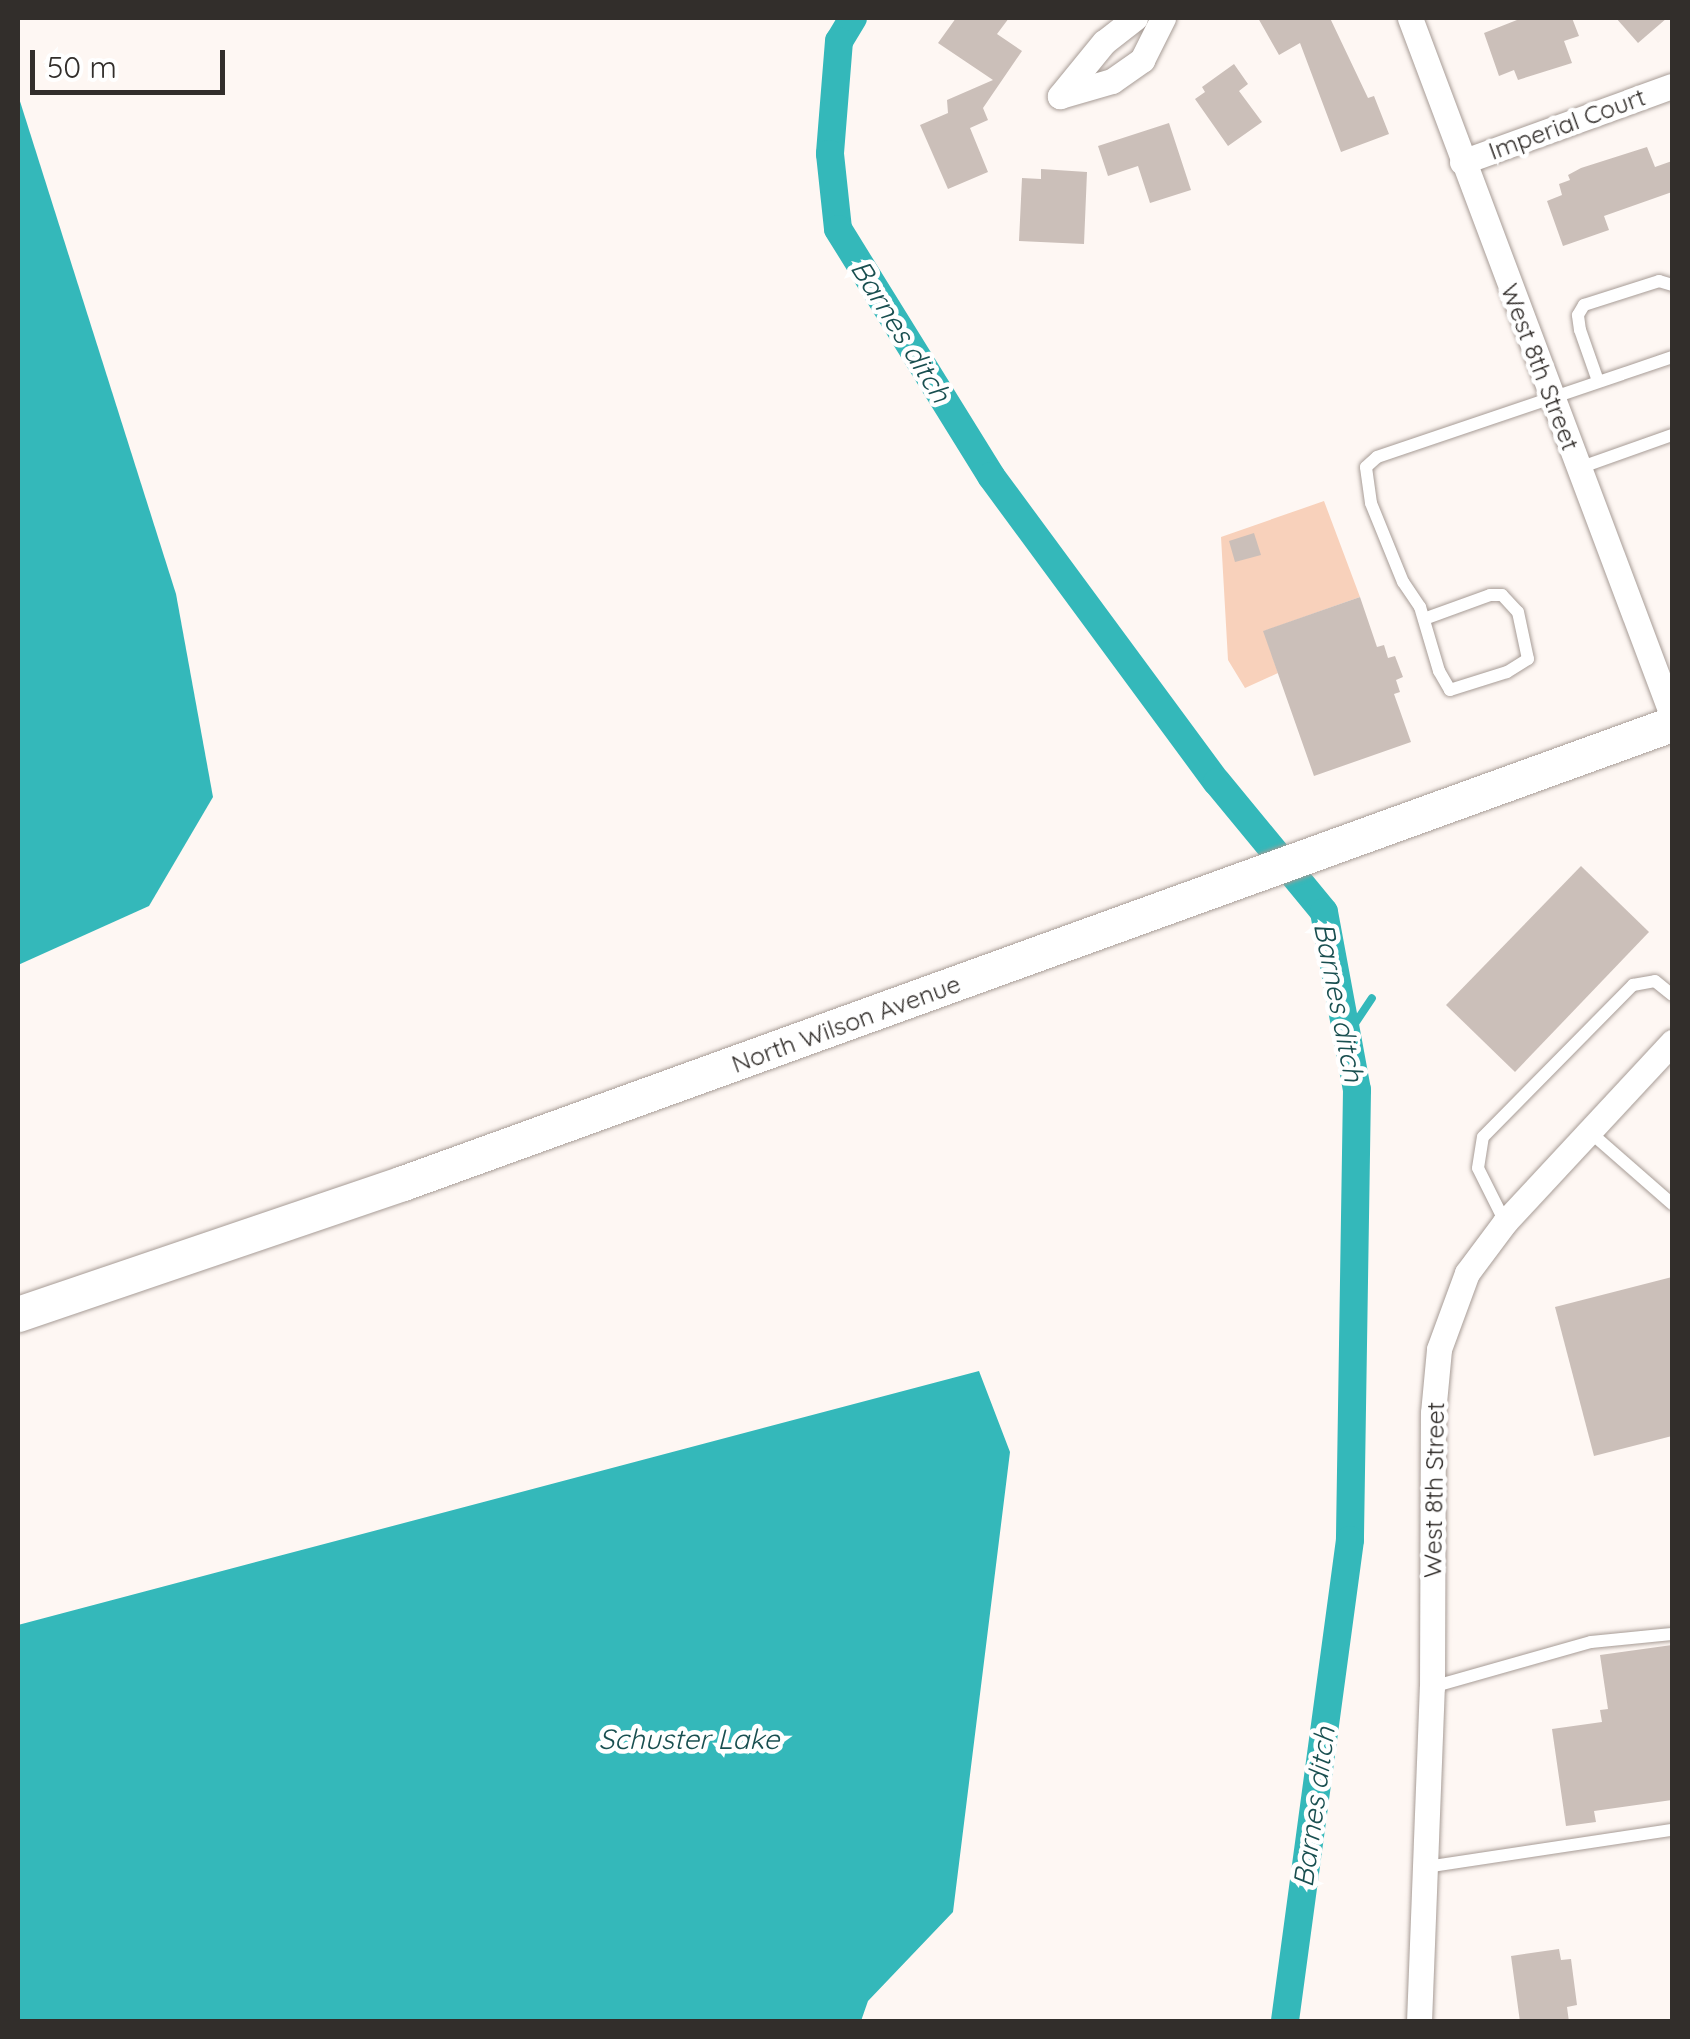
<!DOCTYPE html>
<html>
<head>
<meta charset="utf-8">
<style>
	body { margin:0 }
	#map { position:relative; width:1690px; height:2039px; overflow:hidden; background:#fef7f3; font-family:Quicksand,sans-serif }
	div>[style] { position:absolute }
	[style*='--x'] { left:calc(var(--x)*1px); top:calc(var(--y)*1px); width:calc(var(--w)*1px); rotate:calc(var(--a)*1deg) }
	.green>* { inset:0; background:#f8d1bb }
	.water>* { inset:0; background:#34b8ba }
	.stream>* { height:8px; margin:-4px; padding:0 4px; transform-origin:4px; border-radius:4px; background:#34b8ba }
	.canal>* { height:28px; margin:-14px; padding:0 14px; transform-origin:14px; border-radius:14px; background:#34b8ba }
	.building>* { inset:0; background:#cbbfb9 }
	.roads { filter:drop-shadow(0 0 2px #a79c96) drop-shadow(0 0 2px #a79c96) }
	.service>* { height:12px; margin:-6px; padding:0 6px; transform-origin:6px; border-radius:6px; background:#fff }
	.minor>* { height:25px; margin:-12.5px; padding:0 12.5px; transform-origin:12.5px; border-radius:12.5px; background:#fff }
	.secondary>* { height:35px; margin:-17.5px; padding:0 17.5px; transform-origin:17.5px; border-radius:17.5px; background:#fff }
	span { translate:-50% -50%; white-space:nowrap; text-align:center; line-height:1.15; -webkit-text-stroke:9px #fff; paint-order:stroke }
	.street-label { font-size:25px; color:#322e2b }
	.water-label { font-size:28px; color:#194f50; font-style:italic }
	.frame { position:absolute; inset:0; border:20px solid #322e2b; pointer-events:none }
	.scale { position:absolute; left:30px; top:50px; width:195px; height:45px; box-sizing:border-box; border:5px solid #322e2b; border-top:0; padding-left:12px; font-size:30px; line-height:35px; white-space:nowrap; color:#322e2b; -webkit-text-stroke:8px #fff; paint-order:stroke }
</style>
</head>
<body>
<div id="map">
	<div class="green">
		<i style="clip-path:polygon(1324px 501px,1360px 597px,1264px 631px,1278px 673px,1245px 688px,1228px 660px,1221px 537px)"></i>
	</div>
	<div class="water">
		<i style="clip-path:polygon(18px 95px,176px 594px,213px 797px,149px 906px,18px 965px)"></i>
		<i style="clip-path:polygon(979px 1371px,1010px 1452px,953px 1912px,868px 2001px,861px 2021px,18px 2021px,18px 1625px)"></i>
	</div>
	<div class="stream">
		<i style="--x:1348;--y:1034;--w:43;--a:-56.3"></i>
	</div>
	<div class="canal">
		<i style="--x:853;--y:18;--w:27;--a:121"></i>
		<i style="--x:839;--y:41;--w:113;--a:94.6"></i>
		<i style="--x:830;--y:154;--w:75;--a:83.9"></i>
		<i style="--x:838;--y:229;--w:291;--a:58.2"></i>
		<i style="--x:991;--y:476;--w:380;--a:53.6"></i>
		<i style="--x:1217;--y:782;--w:168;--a:50.5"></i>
		<i style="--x:1324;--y:912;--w:181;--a:79.5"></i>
		<i style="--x:1357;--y:1090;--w:450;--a:90.9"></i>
		<i style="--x:1350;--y:1540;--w:486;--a:97.7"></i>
	</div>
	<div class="building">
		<i style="clip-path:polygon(956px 18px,1009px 18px,997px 34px,1022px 51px,983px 108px,988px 120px,970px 128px,988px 172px,948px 189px,920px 125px,948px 113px,947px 100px,993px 80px,938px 43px)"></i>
		<i style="clip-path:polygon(1258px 18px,1330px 18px,1368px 98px,1374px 96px,1389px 134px,1341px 152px,1300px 43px,1279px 55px)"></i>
		<i style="clip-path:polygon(1522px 18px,1572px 18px,1579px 36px,1564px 41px,1572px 63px,1518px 80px,1514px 70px,1499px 76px,1484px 33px)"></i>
		<i style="clip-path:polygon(1616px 18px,1667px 18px,1638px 43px)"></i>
		<i style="clip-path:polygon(1234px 64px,1248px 84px,1239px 91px,1262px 122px,1228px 146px,1195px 99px,1205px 92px,1202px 87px)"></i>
		<i style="clip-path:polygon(1169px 123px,1191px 190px,1150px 203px,1138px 166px,1108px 176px,1098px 146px)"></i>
		<i style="clip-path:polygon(1647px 147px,1655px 167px,1672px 161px,1672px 192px,1604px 216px,1609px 230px,1563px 246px,1547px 201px,1562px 195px,1559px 184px,1570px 180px,1568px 175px,1581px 168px)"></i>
		<i style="clip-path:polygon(1041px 169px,1087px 172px,1084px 244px,1019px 241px,1022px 178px,1041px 179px)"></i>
		<i style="clip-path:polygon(1254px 533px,1261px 555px,1235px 562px,1229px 541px)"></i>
		<i style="clip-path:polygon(1360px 597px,1377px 647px,1384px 645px,1388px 658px,1395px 656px,1403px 677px,1396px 680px,1400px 692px,1394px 694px,1411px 742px,1314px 776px,1263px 631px)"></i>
		<i style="clip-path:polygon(1581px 866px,1649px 932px,1515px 1072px,1446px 1005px)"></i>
		<i style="clip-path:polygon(1672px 1277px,1672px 1436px,1594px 1456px,1555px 1307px)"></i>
		<i style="clip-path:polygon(1672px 1645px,1672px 1800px,1594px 1811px,1596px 1822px,1566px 1826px,1552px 1729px,1602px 1722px,1600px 1710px,1608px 1709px,1600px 1655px)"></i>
		<i style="clip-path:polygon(1559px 1949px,1561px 1960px,1571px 1959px,1577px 2005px,1567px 2007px,1569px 2022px,1520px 2022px,1511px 1956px)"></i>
	</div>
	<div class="roads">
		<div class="service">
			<i style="--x:1598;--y:381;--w:54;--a:-109.4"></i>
			<i style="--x:1580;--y:330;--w:15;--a:-98"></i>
			<i style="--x:1578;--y:315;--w:12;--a:-59"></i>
			<i style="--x:1584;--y:305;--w:79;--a:-17.7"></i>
			<i style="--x:1659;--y:281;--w:14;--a:17"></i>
			<i style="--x:1579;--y:468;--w:99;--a:-19.5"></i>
			<i style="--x:1424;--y:619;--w:70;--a:-20"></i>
			<i style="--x:1490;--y:595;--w:12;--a:0"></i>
			<i style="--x:1502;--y:595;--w:23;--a:47"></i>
			<i style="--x:1518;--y:612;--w:48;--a:78"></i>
			<i style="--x:1528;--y:659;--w:25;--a:148"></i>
			<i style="--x:1507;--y:672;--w:60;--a:162.5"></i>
			<i style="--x:1450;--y:690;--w:22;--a:-120"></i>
			<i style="--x:1439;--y:671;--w:67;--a:-106.5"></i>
			<i style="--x:1420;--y:607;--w:30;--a:-124"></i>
			<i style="--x:1403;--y:582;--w:85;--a:-112.1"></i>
			<i style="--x:1371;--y:503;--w:36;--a:-98"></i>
			<i style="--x:1366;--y:467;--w:15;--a:-42"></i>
			<i style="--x:1377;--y:457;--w:311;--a:-18.7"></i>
			<i style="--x:1591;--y:1133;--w:108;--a:41.2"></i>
			<i style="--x:1505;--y:1222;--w:60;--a:-116.6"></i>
			<i style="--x:1478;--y:1168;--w:31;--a:-81"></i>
			<i style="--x:1483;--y:1137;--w:214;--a:-45.4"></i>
			<i style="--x:1633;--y:985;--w:22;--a:-10"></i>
			<i style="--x:1655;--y:981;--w:22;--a:39"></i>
			<i style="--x:1432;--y:1687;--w:165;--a:-15.8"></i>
			<i style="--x:1591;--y:1642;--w:81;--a:-5.6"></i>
			<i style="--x:1426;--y:1867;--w:249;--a:-8.6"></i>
		</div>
		<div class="minor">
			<i style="--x:1135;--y:18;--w:39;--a:142"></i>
			<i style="--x:1104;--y:42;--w:70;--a:129.2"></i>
			<i style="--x:1060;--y:96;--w:54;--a:-16.1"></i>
			<i style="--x:1112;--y:81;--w:37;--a:-35"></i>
			<i style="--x:1142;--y:60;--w:47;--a:-63.4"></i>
			<i style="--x:1410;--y:18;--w:745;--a:69.4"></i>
			<i style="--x:1462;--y:162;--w:223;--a:-19.9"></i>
			<i style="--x:1419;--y:2022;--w:335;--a:-87.8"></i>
			<i style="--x:1432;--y:1687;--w:274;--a:-89.8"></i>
			<i style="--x:1433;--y:1413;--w:64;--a:-84.6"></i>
			<i style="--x:1439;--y:1349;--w:81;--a:-69.8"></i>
			<i style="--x:1467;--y:1273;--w:64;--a:-53.3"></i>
			<i style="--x:1505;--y:1222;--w:246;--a:-47.1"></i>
		</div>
		<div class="secondary">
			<i style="--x:18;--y:1314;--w:407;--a:-18.8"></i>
			<i style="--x:403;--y:1183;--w:1349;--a:-19.89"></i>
		</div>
	</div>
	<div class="street-label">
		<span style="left:1567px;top:124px;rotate:-20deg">Imperial Court</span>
		<span style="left:1540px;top:367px;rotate:69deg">West 8th Street</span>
		<span style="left:846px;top:1024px;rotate:-20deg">North Wilson Avenue</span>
		<span style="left:1434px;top:1490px;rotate:-89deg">West 8th Street</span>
	</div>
	<div class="water-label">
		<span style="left:901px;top:331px;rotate:58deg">Barnes ditch</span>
		<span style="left:1339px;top:1002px;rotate:79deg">Barnes ditch</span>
		<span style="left:689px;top:1739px">Schuster Lake</span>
		<span style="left:1314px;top:1807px;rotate:-82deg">Barnes ditch</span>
	</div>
	<div class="frame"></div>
	<div class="scale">50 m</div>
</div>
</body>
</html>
